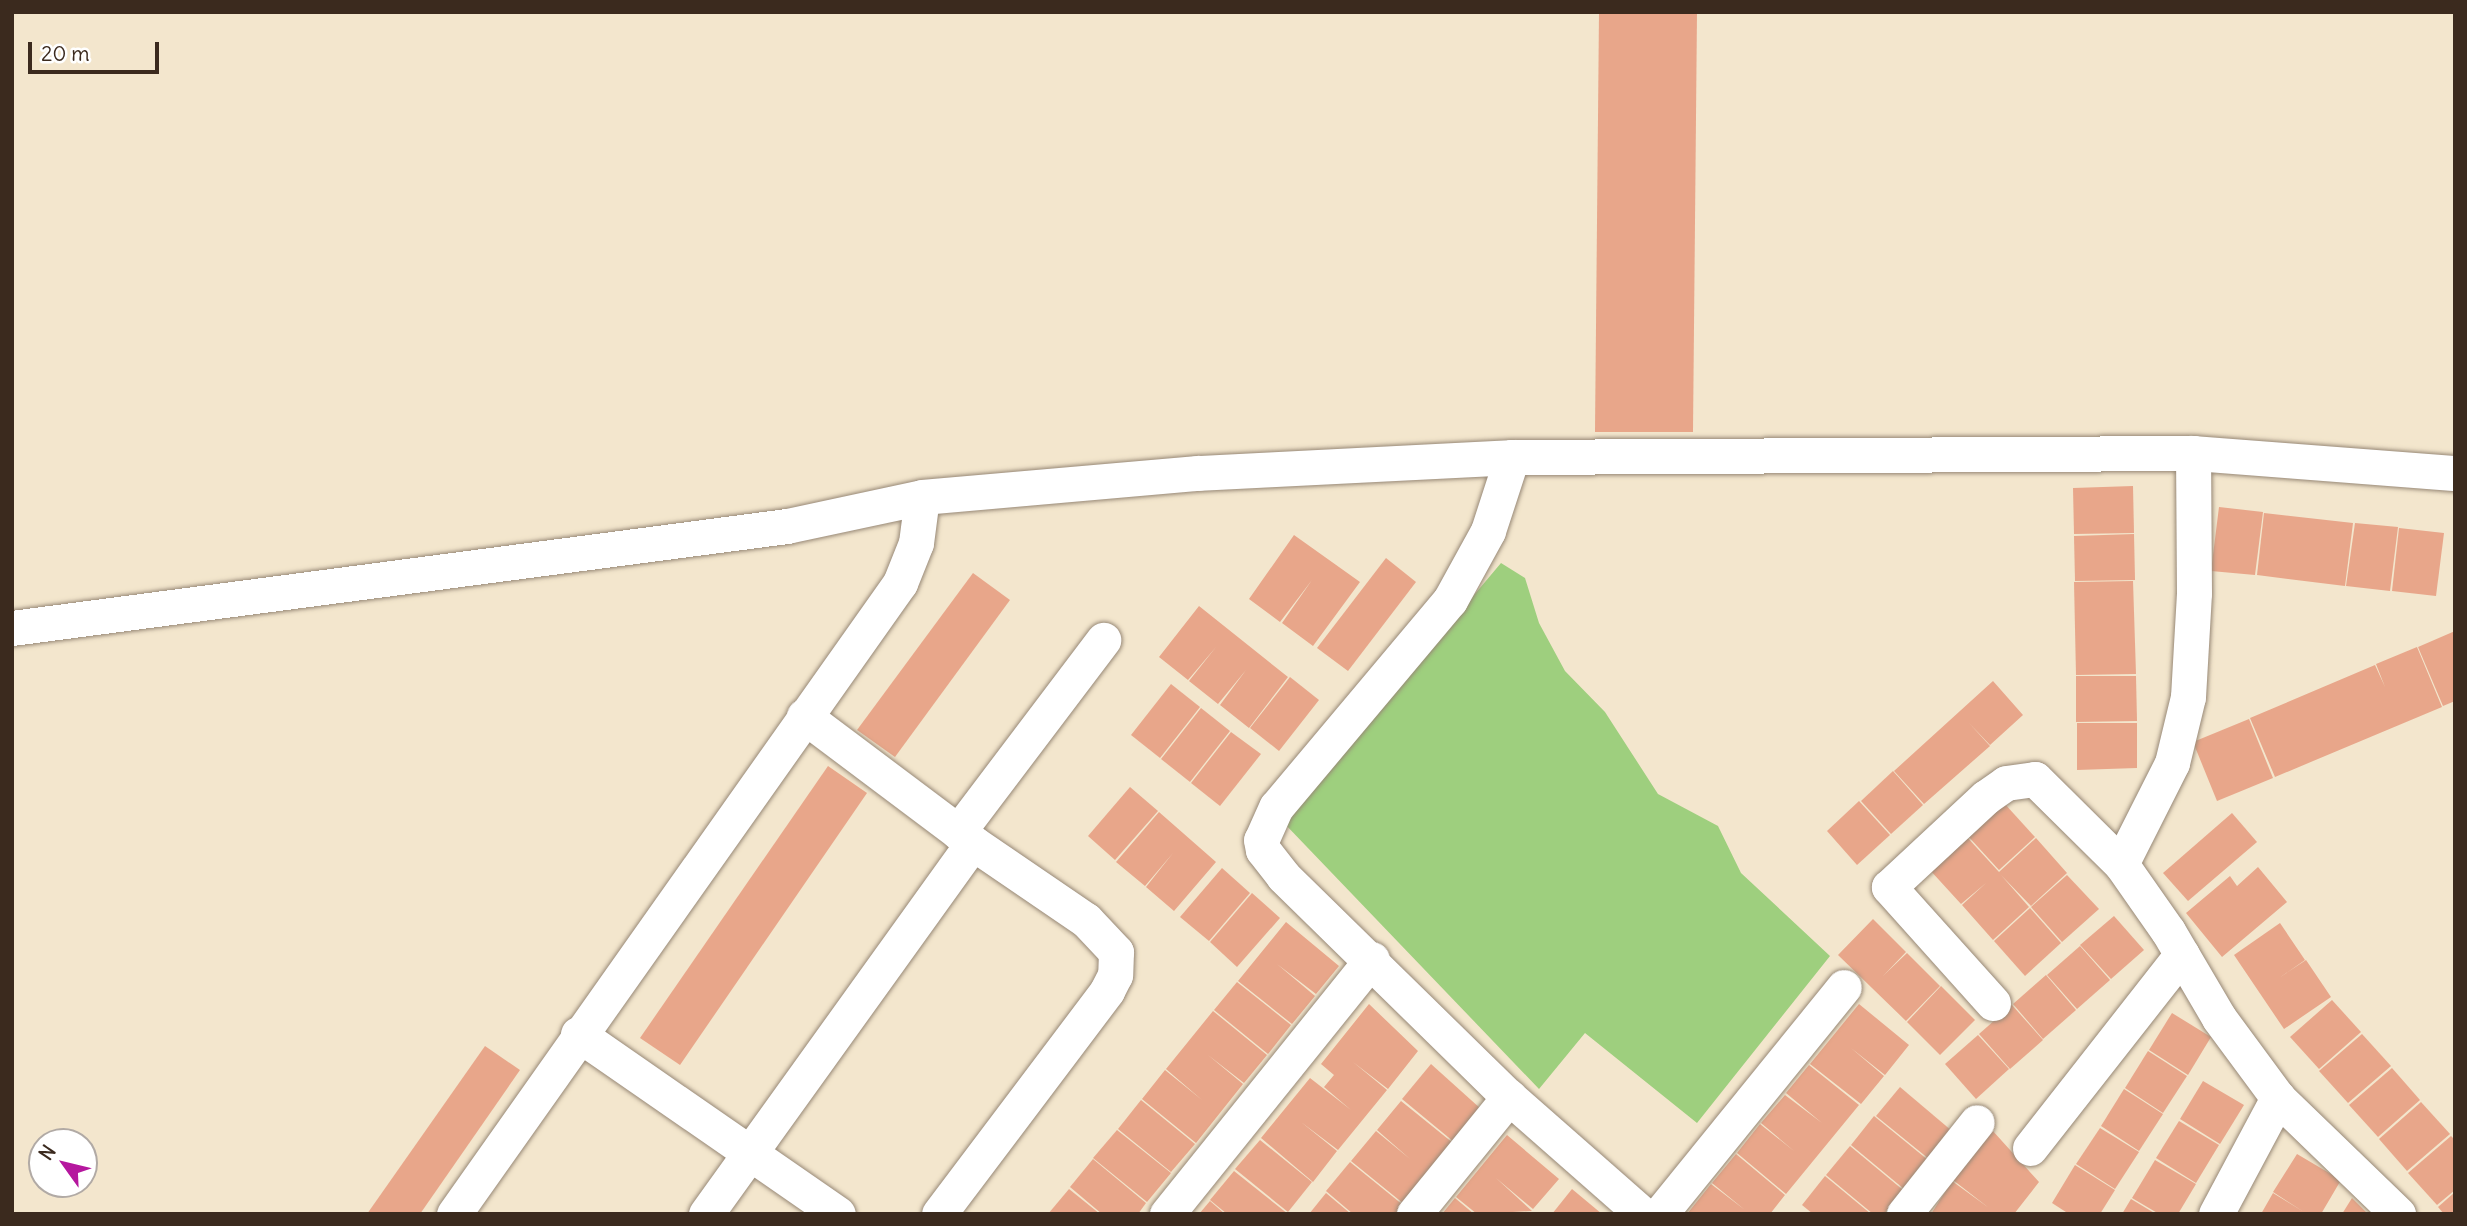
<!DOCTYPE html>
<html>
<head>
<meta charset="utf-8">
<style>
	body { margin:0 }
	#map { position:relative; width:2467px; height:1226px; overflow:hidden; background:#f3e6cd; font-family:Delius,sans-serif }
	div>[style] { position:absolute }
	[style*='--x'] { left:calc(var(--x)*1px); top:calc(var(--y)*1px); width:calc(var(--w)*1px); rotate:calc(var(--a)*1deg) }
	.green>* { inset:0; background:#9ecf7e }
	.building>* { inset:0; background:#e8a68a }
	.roads { filter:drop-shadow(0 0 2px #978876) drop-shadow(0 0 2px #978876) }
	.street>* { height:35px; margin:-17.5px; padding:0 17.5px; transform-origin:17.5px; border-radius:17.5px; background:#fff }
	span { translate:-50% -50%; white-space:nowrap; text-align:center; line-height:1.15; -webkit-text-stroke:7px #fff; paint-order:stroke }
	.frame { position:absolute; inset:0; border:14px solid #3b2a1e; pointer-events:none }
	.north { position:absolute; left:28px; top:1128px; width:70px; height:70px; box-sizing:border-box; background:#fff; border:2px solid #b1aaa5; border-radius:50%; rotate:304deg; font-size:19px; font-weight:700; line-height:28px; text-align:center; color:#3b2a1e }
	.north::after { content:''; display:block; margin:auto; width:24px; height:32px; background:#b5179e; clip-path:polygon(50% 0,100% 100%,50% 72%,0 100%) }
	.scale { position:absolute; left:28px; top:42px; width:131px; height:32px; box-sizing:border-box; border:4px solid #3b2a1e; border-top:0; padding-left:9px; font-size:21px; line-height:24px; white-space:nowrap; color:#3b2a1e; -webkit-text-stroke:5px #fff; paint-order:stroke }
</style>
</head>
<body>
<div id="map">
	<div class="green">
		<i style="clip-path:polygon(1501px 563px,1525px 578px,1539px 623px,1565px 671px,1605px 712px,1658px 794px,1718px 826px,1741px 873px,1830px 956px,1697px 1123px,1585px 1033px,1539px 1089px,1283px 822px)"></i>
	</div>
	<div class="building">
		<i style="clip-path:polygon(1599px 12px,1697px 12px,1693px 432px,1595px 432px)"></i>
		<i style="clip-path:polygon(2133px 486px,2134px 533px,2074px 534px,2073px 488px)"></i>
		<i style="clip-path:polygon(2219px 507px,2263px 512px,2255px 575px,2211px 571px)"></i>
		<i style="clip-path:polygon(2264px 513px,2353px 523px,2345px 586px,2257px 575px)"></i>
		<i style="clip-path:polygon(2355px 523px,2398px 527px,2390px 591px,2346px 586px)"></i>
		<i style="clip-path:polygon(2399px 528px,2444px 533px,2436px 596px,2392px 591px)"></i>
		<i style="clip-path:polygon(2134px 534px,2135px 580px,2075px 581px,2074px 536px)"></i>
		<i style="clip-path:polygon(1294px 535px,1360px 582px,1313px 646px,1282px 623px,1312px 580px,1280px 622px,1249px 599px)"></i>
		<i style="clip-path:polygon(1386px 558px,1416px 582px,1348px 671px,1317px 648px)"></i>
		<i style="clip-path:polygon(973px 573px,1010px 600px,895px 757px,857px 730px)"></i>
		<i style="clip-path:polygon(2133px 581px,2136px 674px,2076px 675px,2074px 582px)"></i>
		<i style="clip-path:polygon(1199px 606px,1288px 677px,1249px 728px,1220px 705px,1246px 670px,1218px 704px,1189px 681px,1216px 647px,1188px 680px,1159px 657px)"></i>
		<i style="clip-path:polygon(2455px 631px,2455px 701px,2443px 706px,2418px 647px)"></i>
		<i style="clip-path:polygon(2417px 647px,2442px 707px,2275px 777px,2250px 718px,2375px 665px,2385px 687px,2376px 664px)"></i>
		<i style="clip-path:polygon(2076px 676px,2136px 676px,2137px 721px,2076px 722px)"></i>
		<i style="clip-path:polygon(1290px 677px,1319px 700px,1279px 751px,1250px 728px)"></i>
		<i style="clip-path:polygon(1993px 681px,2023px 715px,1990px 745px,1969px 723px,1990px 746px,1924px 804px,1894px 771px)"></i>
		<i style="clip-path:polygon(1171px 684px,1200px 707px,1160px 758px,1131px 735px)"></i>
		<i style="clip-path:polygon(1201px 708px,1230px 731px,1190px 782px,1161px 759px)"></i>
		<i style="clip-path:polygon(2249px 719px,2273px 778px,2217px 801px,2193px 742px)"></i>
		<i style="clip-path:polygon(2077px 723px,2137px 723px,2137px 768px,2077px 770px)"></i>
		<i style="clip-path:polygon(1231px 732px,1261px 754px,1220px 806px,1191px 783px)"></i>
		<i style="clip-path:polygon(828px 766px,867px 793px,680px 1065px,640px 1038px)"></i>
		<i style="clip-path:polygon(1893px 771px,1923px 805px,1891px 834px,1861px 801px)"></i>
		<i style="clip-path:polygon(1130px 787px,1158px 811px,1115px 860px,1088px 836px)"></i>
		<i style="clip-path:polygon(1859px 801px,1890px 835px,1857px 865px,1827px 831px)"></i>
		<i style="clip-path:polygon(2004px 803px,2035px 837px,1999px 870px,1967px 835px)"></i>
		<i style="clip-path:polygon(1159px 812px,1216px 862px,1174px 911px,1146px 887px,1173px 853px,1145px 886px,1116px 862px)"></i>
		<i style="clip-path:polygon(2232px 813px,2257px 842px,2188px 901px,2163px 873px)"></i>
		<i style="clip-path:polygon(1966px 836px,1999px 872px,2036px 838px,2067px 873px,2031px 906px,2001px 875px,2029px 907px,1993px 940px,1962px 905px,1986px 883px,1961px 904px,1929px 869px)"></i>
		<i style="clip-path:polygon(2258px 867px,2287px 902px,2222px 957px,2186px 913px,2230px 876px,2237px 886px)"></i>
		<i style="clip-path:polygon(1222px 868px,1250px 893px,1209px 941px,1180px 917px)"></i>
		<i style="clip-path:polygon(2067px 875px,2099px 909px,2062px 942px,2031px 907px)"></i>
		<i style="clip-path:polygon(1252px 893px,1280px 918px,1237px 967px,1210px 942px)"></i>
		<i style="clip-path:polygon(2030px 908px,2061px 943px,2025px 976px,1994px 941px)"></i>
		<i style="clip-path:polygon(2114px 916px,2144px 950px,2111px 979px,2080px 945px)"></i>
		<i style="clip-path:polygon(1873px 919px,1906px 952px,1883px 976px,1907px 953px,1940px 986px,1906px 1021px,1838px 955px)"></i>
		<i style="clip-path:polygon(1286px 922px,1339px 966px,1316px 994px,1277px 964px,1315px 996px,1292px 1024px,1238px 981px)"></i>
		<i style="clip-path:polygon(2280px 923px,2305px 960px,2279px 978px,2306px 960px,2331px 997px,2284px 1029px,2234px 955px)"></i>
		<i style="clip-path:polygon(2080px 946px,2110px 980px,2077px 1009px,2047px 975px)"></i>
		<i style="clip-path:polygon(2046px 975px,2076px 1010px,2043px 1039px,2013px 1004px)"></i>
		<i style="clip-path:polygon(1237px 982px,1291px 1025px,1268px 1054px,1214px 1010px)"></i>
		<i style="clip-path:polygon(1941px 986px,1975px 1020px,1940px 1055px,1907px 1022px)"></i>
		<i style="clip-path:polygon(2332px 1000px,2361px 1032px,2319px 1069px,2290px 1037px)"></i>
		<i style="clip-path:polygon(1369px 1004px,1418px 1051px,1388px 1089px,1353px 1062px,1387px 1090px,1338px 1150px,1301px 1122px,1337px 1151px,1313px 1182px,1261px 1138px,1310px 1078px,1351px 1110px,1324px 1087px,1334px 1075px,1321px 1064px)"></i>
		<i style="clip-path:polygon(1859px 1004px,1909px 1045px,1885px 1075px,1851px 1048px,1884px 1076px,1861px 1104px,1810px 1064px)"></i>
		<i style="clip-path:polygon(2012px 1005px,2043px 1040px,2010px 1069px,1979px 1034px)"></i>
		<i style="clip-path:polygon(1213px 1011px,1267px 1055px,1244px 1083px,1208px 1055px,1243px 1084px,1196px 1143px,1142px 1099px,1165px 1070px,1202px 1100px,1166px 1069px)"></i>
		<i style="clip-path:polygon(2172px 1013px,2211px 1037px,2188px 1075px,2149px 1050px)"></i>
		<i style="clip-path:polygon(2362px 1034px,2391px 1066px,2348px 1103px,2319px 1071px)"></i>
		<i style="clip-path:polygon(1978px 1035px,2009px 1069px,1976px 1099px,1945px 1064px)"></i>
		<i style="clip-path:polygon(485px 1046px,520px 1070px,420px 1214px,367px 1214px)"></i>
		<i style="clip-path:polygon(2148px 1051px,2187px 1076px,2163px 1113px,2125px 1088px)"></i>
		<i style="clip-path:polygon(1431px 1064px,1481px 1109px,1454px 1142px,1402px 1099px)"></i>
		<i style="clip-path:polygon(1809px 1065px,1859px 1105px,1786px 1194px,1737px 1153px,1760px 1124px,1794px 1151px,1761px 1123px,1785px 1095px,1822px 1123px,1786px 1093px)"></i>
		<i style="clip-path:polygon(2392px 1068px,2420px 1100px,2378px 1137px,2349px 1105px)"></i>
		<i style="clip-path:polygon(2203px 1081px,2244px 1105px,2220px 1144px,2180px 1119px)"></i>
		<i style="clip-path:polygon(1900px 1087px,1952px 1131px,1929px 1159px,1876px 1116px)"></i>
		<i style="clip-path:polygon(2124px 1089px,2163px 1114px,2139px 1151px,2101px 1126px)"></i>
		<i style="clip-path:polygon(1141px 1100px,1195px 1144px,1171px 1172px,1118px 1129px)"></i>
		<i style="clip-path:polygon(1401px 1101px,1453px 1143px,1404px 1204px,1351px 1161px,1376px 1131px,1410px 1159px,1377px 1130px)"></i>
		<i style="clip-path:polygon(2421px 1102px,2450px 1134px,2407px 1171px,2379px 1139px)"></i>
		<i style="clip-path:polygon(1874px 1116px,1928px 1160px,1904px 1189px,1851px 1145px)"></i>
		<i style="clip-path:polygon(2179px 1121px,2219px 1145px,2196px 1183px,2156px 1158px)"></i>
		<i style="clip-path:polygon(2100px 1128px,2139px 1152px,2115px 1189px,2076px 1164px)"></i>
		<i style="clip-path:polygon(1117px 1130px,1171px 1173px,1147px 1202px,1093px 1158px)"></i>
		<i style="clip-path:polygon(1992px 1130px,2039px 1182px,2014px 1214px,1931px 1214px,1952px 1181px,1989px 1208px,1953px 1180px)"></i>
		<i style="clip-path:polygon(1507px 1135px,1559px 1179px,1533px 1209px,1496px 1178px,1532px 1211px,1477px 1214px,1456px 1197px)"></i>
		<i style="clip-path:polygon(2451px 1136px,2455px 1140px,2455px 1190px,2437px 1205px,2408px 1173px)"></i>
		<i style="clip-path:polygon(1260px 1140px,1312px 1182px,1288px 1212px,1235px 1169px)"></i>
		<i style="clip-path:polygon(1850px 1146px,1903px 1190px,1884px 1214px,1873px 1214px,1826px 1175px)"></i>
		<i style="clip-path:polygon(1736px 1154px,1785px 1195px,1770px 1214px,1687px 1214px,1711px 1184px,1745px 1210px,1712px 1183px)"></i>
		<i style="clip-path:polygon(2297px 1154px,2341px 1180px,2321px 1214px,2261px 1214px,2273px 1193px,2304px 1212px,2273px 1192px)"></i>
		<i style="clip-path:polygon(1093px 1159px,1146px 1203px,1138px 1214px,1102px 1214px,1070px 1187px)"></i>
		<i style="clip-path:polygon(2155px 1160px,2196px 1184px,2178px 1214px,2159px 1214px,2132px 1198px)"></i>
		<i style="clip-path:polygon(1350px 1162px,1403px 1205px,1396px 1214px,1353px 1214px,1326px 1191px)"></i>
		<i style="clip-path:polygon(2075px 1165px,2115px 1190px,2100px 1214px,2069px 1214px,2052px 1203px)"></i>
		<i style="clip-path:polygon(1234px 1171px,1288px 1214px,1227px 1214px,1210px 1200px)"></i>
		<i style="clip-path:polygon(1825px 1176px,1871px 1214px,1813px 1214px,1802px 1205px)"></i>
		<i style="clip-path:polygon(1069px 1189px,1100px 1214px,1048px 1214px)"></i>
		<i style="clip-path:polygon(1572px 1189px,1602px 1214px,1552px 1214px)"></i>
		<i style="clip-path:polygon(2455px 1192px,2455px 1214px,2444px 1214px,2438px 1207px)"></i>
		<i style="clip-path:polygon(1326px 1193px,1351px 1214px,1309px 1214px)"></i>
		<i style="clip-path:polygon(1455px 1198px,1474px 1214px,1442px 1214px)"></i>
		<i style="clip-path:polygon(2352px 1198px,2368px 1214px,2342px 1214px)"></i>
		<i style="clip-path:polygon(2131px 1199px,2156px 1214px,2122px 1214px)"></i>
		<i style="clip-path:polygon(1210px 1201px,1225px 1214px,1199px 1214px)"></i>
	</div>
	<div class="roads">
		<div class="street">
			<i style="--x:1512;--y:457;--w:78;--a:108"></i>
			<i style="--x:1488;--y:531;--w:79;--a:118.8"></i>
			<i style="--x:1450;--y:600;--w:270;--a:130"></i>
			<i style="--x:1276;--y:807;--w:36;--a:114"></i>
			<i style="--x:1261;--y:840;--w:10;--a:79"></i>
			<i style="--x:1263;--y:850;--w:33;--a:52"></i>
			<i style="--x:1283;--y:876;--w:316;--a:44.4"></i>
			<i style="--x:1509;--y:1097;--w:177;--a:41.3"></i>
			<i style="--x:12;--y:628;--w:782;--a:-7.5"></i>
			<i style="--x:787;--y:526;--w:138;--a:-12.1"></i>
			<i style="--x:922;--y:497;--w:277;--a:-5"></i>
			<i style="--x:1198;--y:473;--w:314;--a:-2.9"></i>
			<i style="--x:1512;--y:457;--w:681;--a:-0.34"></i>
			<i style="--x:2193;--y:453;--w:263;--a:4.4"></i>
			<i style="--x:804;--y:716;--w:211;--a:36.9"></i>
			<i style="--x:973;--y:843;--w:137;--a:34.3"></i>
			<i style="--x:1086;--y:920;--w:44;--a:46.8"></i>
			<i style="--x:1116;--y:952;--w:23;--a:92"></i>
			<i style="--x:1115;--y:975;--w:18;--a:117"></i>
			<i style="--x:1107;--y:991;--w:279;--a:127"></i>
			<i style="--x:958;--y:832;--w:241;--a:-52.9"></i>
			<i style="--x:2121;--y:864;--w:113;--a:-63.2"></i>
			<i style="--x:2172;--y:763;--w:68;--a:-76.4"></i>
			<i style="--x:2188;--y:697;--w:104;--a:-86.7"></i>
			<i style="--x:2194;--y:593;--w:140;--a:-90.4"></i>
			<i style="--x:1993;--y:1003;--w:156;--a:-131.9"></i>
			<i style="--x:1889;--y:887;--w:132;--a:-42.9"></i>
			<i style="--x:1986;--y:797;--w:24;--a:-35"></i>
			<i style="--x:2006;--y:783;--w:29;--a:-8"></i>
			<i style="--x:2035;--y:779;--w:121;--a:44.7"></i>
			<i style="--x:2121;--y:864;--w:82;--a:55"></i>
			<i style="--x:2168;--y:931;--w:101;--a:59.6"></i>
			<i style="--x:2219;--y:1018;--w:99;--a:53.6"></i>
			<i style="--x:2278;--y:1098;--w:167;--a:44"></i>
			<i style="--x:578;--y:1034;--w:316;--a:34.7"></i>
			<i style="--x:2030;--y:1148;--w:246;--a:-51.9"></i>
			<i style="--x:454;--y:1214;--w:773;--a:-54.75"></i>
			<i style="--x:900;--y:583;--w:43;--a:-68.2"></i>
			<i style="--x:916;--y:543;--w:46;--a:-82.6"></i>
			<i style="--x:706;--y:1214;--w:457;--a:-54.3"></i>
			<i style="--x:1167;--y:1214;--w:327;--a:-51.2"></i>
			<i style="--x:1414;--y:1214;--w:151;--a:-50.9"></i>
			<i style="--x:1660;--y:1214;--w:292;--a:-51"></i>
			<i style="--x:1904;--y:1214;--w:117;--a:-51.6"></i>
			<i style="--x:2216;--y:1214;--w:132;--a:-61.9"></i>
		</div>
	</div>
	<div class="frame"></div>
	<div class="north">N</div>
	<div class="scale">20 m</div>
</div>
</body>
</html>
